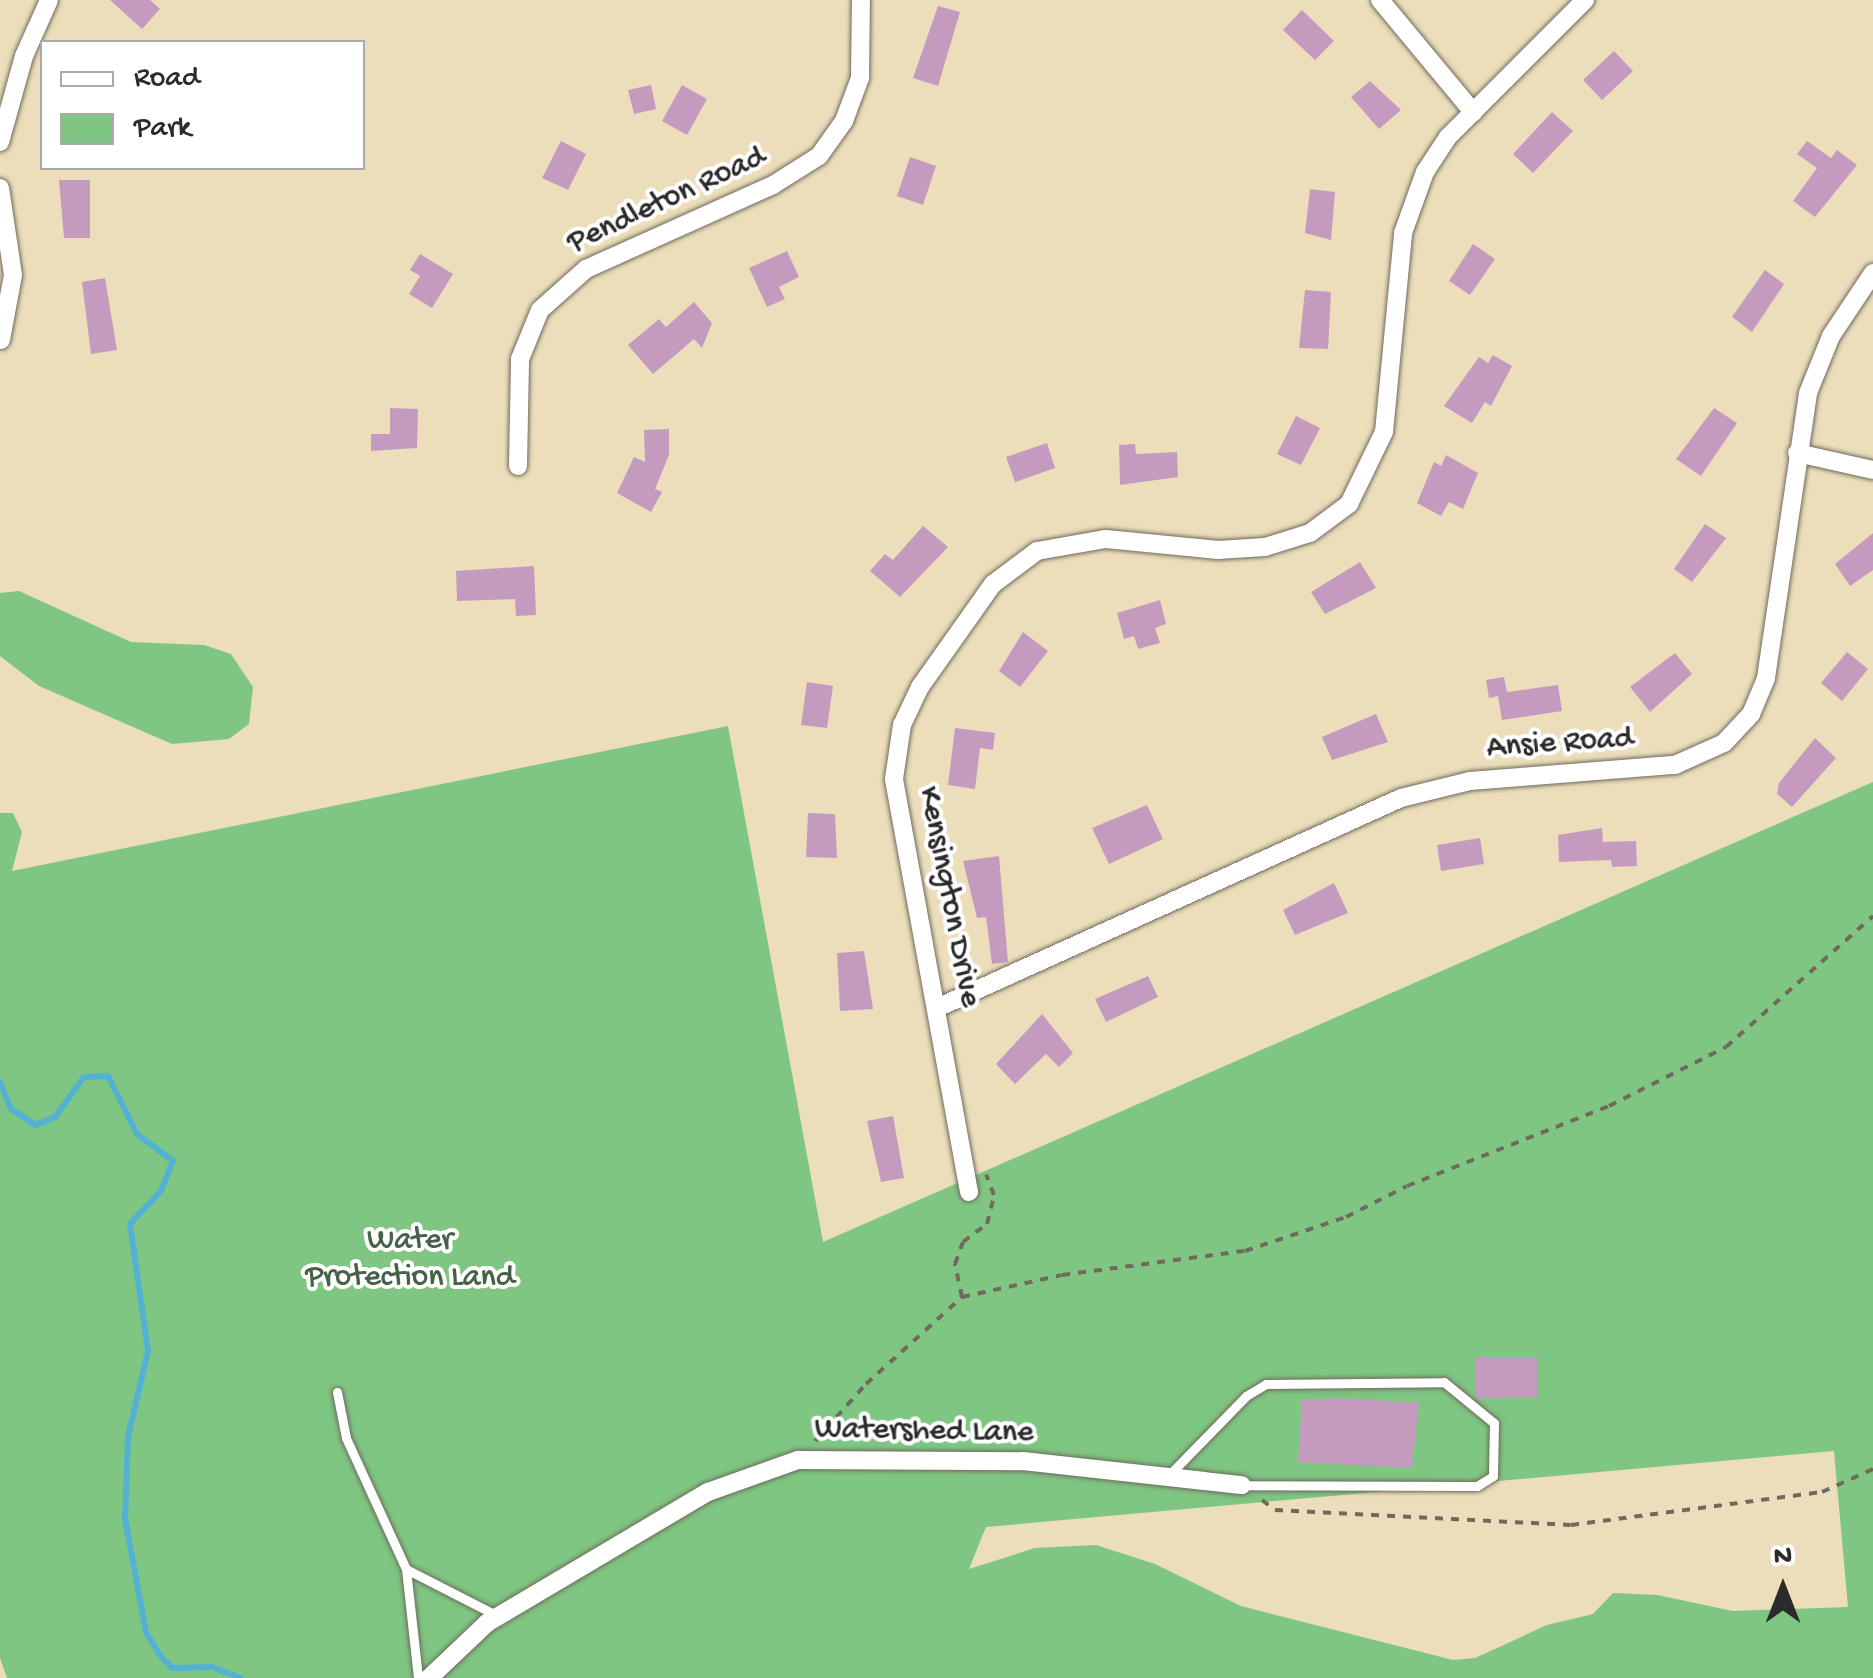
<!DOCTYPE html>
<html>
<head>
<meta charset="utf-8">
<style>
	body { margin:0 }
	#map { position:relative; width:1873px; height:1678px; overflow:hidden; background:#ecdebb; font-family:"Gochi Hand",sans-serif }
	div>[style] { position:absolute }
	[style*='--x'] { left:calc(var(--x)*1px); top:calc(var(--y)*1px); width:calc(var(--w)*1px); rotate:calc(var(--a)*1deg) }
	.green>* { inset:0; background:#7ec682 }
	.stream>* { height:6px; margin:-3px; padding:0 3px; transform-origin:3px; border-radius:3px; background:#53b2d2 }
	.building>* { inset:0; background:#c49bbf }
	.path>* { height:4px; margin-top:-2px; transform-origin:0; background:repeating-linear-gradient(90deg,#6f6a5d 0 8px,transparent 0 16px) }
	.roads { filter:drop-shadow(0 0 2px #6f6a5d) drop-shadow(0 0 2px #6f6a5d) }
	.lane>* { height:9px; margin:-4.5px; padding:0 4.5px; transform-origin:4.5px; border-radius:4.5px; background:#fff }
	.street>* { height:18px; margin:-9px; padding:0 9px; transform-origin:9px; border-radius:9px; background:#fff }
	span { translate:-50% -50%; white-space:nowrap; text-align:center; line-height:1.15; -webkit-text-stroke:8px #fff; paint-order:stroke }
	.street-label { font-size:32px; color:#2b2b2b }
	.park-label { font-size:32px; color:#486149 }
	.legend { position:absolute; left:40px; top:40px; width:325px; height:130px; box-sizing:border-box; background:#fff; border:2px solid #aaa; margin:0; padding:12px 18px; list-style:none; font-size:30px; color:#2b2b2b }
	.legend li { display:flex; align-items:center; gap:20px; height:50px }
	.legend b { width:50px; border:2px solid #aaa }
	.north { position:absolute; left:1733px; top:1538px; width:100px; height:100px; -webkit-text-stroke:8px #fff; paint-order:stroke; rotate:0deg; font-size:28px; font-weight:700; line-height:40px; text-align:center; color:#2b2b2b }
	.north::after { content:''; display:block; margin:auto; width:35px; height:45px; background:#2b2b2b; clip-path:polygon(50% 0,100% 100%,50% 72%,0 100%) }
</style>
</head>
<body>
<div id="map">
	<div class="green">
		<i style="clip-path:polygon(19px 591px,131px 642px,204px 645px,231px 654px,253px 687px,249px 724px,229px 739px,172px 744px,39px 686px,0 656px,0 593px)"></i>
		<i style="clip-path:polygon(evenodd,728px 726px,823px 1242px,1873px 782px,1873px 1678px,7px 1678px,0 1658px,0 813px,13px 813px,22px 832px,12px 871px,728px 726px,1834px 1451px,1848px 1607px,1733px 1611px,1657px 1595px,1613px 1593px,1593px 1614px,1547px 1625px,1475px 1658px,1453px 1660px,1241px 1606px,1155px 1564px,1096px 1545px,1035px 1548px,969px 1569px,986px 1527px,1834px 1451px)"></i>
	</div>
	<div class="stream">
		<i style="--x:0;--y:1082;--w:29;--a:68"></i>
		<i style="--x:11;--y:1109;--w:30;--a:33"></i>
		<i style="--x:36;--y:1125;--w:21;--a:-23"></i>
		<i style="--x:55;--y:1117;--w:49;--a:-54.1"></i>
		<i style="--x:84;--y:1077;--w:24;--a:-2"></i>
		<i style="--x:108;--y:1076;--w:65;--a:63.4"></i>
		<i style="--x:137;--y:1134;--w:45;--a:36.9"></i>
		<i style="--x:173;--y:1161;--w:32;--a:112"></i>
		<i style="--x:161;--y:1191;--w:45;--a:133.2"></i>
		<i style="--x:130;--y:1224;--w:128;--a:81.9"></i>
		<i style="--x:148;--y:1351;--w:88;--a:103.1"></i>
		<i style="--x:128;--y:1437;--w:82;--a:92.1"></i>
		<i style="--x:125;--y:1519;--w:115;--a:79.5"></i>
		<i style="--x:146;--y:1632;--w:26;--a:59"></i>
		<i style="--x:159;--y:1654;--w:19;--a:47"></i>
		<i style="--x:172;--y:1668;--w:40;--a:-1.4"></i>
		<i style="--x:212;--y:1667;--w:30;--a:21"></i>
	</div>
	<div class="building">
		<i style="clip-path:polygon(110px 0,150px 0,160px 9px,142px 29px)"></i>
		<i style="clip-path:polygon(938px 6px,960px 12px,938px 86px,913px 78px)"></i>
		<i style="clip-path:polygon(1302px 10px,1334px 41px,1315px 60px,1283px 30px)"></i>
		<i style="clip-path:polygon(1614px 51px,1633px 71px,1602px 100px,1583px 80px)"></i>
		<i style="clip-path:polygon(1370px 81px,1401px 110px,1379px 129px,1351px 97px)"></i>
		<i style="clip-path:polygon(651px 85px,656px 109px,634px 114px,628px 90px)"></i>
		<i style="clip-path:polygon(682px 85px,707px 99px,687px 135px,662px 121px)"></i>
		<i style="clip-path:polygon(1552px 112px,1573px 131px,1533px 173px,1513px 154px)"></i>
		<i style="clip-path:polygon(561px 141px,586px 154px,568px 190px,542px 178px)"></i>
		<i style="clip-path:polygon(1807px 141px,1831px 158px,1837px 150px,1857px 165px,1815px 217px,1793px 201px,1817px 168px,1797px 154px)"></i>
		<i style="clip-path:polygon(910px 157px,936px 166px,923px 205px,897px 196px)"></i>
		<i style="clip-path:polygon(59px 180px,90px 180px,90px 238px,64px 238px)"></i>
		<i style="clip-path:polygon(1310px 189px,1335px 192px,1331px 240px,1305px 233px)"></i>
		<i style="clip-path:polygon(1473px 244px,1495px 259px,1470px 295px,1449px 281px)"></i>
		<i style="clip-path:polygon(787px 251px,799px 277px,779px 287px,785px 299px,767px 307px,749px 268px)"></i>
		<i style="clip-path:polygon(420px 254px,453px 274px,432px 308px,409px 294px,420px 276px,410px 270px)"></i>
		<i style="clip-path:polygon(1765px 270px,1784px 284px,1752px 332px,1732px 317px)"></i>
		<i style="clip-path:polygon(105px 278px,117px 350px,91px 354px,82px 282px)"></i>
		<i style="clip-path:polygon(1305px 290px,1331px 292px,1328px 349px,1299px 348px)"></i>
		<i style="clip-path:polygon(694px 302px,712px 323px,702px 348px,694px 339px,653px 374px,628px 345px,659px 319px,666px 327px)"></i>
		<i style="clip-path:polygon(1493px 355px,1512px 366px,1491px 406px,1485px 402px,1472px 423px,1444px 406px,1479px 357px,1488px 363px)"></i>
		<i style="clip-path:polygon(390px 408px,418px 409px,417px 448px,371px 451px,371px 434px,390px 434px)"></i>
		<i style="clip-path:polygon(1714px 408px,1737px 423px,1701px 476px,1676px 459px)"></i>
		<i style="clip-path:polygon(1296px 416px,1320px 428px,1301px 465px,1277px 454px)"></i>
		<i style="clip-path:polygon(669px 429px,669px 455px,655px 489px,662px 492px,651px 512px,617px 493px,634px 457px,645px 462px,644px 430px)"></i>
		<i style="clip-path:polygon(1047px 443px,1055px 468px,1015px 482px,1006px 457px)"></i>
		<i style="clip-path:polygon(1135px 444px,1136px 454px,1177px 452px,1178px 477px,1120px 485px,1119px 445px)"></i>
		<i style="clip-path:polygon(1446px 455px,1478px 473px,1463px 509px,1449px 502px,1441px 516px,1417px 503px,1434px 462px,1441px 466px)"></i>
		<i style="clip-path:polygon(1705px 524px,1726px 538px,1692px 582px,1674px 569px)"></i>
		<i style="clip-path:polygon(923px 526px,948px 547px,900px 597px,870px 571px,885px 554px,893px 560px)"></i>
		<i style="clip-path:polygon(1873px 533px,1873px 570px,1850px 586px,1835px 564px)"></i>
		<i style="clip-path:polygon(1360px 562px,1376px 588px,1325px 614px,1311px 592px)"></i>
		<i style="clip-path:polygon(534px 566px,536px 615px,516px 616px,515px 599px,457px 601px,456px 571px)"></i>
		<i style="clip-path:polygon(1160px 600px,1166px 624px,1155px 628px,1160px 643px,1138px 649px,1134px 636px,1124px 639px,1117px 613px)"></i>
		<i style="clip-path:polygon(1023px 632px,1048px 651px,1020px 687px,999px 671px)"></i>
		<i style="clip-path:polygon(1847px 652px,1868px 669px,1842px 701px,1821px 683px)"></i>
		<i style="clip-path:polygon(1675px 653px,1692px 674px,1650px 712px,1630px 687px)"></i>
		<i style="clip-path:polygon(1504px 677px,1507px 692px,1558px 685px,1562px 711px,1502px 720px,1498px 696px,1489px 698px,1486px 680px)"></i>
		<i style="clip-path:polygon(807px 682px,833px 686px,827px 728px,801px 725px)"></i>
		<i style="clip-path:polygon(1376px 714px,1388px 742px,1332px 760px,1322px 737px)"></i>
		<i style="clip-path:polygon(955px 728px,995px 733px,993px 750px,980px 748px,975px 789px,948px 785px)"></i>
		<i style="clip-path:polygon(1815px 738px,1836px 758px,1792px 807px,1777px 794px,1779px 783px)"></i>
		<i style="clip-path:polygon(1147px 805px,1163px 839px,1109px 864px,1092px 828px)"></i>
		<i style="clip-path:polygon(808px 813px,835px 814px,837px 858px,806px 857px)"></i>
		<i style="clip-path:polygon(1602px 828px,1603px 842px,1636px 841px,1637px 866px,1612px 867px,1611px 860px,1559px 862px,1558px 835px)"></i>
		<i style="clip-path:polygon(1480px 838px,1484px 864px,1441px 871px,1437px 845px)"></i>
		<i style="clip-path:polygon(999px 856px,1008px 962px,992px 964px,986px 917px,977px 918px,963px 861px)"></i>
		<i style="clip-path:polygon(1334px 883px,1348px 913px,1295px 935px,1283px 910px)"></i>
		<i style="clip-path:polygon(864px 951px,873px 1009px,840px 1011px,837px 953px)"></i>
		<i style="clip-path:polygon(1148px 976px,1158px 997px,1106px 1022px,1095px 999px)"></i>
		<i style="clip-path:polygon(1042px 1014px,1073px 1053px,1059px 1067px,1046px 1054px,1015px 1084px,996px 1064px)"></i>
		<i style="clip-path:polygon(893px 1116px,904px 1178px,881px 1182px,867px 1121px)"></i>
		<i style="clip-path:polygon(1476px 1357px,1537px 1357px,1537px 1397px,1476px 1398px)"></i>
		<i style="clip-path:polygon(1340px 1398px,1419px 1403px,1412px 1468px,1298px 1462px,1302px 1400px)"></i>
	</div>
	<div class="path">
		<i style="--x:962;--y:1297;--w:34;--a:-102"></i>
		<i style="--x:955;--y:1264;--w:23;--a:-70"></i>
		<i style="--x:963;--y:1242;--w:30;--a:-37"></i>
		<i style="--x:987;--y:1224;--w:30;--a:-76"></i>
		<i style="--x:994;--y:1195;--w:22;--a:-111"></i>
		<i style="--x:815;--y:1441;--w:76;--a:-48.2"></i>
		<i style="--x:866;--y:1384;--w:130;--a:-42.2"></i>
		<i style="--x:962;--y:1297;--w:102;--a:-12.4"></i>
		<i style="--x:1062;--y:1275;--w:185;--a:-7.5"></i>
		<i style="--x:1245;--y:1251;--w:107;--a:-18.6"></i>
		<i style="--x:1346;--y:1217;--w:68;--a:-26.9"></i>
		<i style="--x:1407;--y:1186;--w:217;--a:-21.6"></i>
		<i style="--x:1609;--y:1106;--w:131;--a:-26.8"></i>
		<i style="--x:1726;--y:1047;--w:197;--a:-41.7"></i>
		<i style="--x:1262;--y:1500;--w:16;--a:38"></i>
		<i style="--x:1275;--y:1510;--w:296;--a:2.9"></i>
		<i style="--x:1571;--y:1525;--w:253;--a:-7.5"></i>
		<i style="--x:1822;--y:1492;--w:56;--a:-24.3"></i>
	</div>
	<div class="roads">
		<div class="lane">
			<i style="--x:337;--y:1392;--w:47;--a:78.9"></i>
			<i style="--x:346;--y:1438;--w:144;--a:65.4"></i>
			<i style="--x:406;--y:1569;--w:101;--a:27.1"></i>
			<i style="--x:1168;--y:1476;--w:112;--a:-45.7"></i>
			<i style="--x:1246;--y:1396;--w:23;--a:-31"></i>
			<i style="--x:1266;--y:1384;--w:178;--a:-0.6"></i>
			<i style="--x:1444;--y:1382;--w:65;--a:39.4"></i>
			<i style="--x:1494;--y:1423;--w:53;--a:91.1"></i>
			<i style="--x:1493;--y:1476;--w:19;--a:148"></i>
			<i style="--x:1477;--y:1486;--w:235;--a:-179.8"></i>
			<i style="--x:406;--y:1569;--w:110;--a:83.7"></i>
		</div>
		<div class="street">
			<i style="--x:1380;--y:0;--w:146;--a:50.3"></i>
			<i style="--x:0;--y:142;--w:89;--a:-74.4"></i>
			<i style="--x:24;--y:56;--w:61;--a:-65.9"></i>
			<i style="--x:0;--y:188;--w:88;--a:81.5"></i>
			<i style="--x:13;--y:275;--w:66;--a:100.5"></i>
			<i style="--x:1797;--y:453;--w:78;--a:12.6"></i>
			<i style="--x:518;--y:466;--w:107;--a:-88.9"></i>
			<i style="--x:520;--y:359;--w:53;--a:-67.8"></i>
			<i style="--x:540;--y:310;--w:62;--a:-41.7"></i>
			<i style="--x:586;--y:269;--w:205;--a:-24.2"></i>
			<i style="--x:773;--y:185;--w:54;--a:-32.2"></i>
			<i style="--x:819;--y:156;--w:43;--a:-54.5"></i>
			<i style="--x:844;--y:121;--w:46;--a:-69.6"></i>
			<i style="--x:860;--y:78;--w:78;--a:-89.3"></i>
			<i style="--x:939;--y:1007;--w:507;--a:-24.34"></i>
			<i style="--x:1401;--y:798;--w:71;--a:-13.8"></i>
			<i style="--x:1470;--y:781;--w:206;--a:-4.5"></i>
			<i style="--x:1675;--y:765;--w:54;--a:-24.2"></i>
			<i style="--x:1724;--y:743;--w:40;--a:-47"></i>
			<i style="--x:1751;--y:714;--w:39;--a:-67"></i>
			<i style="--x:1766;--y:678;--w:288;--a:-81.6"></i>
			<i style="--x:1808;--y:393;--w:61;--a:-68"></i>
			<i style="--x:1831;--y:336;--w:76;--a:-56.3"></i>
			<i style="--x:969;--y:1192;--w:420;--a:-100.3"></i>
			<i style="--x:894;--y:779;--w:55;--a:-81.6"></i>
			<i style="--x:902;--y:725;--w:42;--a:-64.7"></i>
			<i style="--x:920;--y:687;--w:126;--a:-54.7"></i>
			<i style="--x:993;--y:584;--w:55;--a:-36.9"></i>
			<i style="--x:1037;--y:551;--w:70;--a:-9.9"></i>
			<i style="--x:1106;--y:539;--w:113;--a:5.6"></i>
			<i style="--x:1218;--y:550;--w:47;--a:-3.7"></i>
			<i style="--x:1265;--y:547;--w:47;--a:-17.3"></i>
			<i style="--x:1310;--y:533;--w:49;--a:-36.6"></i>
			<i style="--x:1349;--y:504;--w:80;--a:-64.1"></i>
			<i style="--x:1384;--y:432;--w:200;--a:-84.5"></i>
			<i style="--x:1403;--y:233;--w:65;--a:-70.2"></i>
			<i style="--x:1425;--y:172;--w:42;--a:-56.7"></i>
			<i style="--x:1448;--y:137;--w:194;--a:-45"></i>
			<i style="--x:429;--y:1678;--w:80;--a:-43.5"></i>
			<i style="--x:487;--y:1623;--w:257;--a:-30.7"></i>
			<i style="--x:708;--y:1492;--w:96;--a:-19.6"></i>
			<i style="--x:798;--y:1460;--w:225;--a:0.3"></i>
			<i style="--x:1023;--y:1461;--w:220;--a:6.3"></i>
		</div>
	</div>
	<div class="street-label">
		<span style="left:667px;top:201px;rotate:-25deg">Pendleton Road</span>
		<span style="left:1560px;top:744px;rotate:-4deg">Ansie Road</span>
		<span style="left:948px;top:897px;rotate:79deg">Kensington Drive</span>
		<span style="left:924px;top:1432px;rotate:1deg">Watershed Lane</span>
	</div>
	<div class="park-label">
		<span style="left:410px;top:1260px">Water<br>Protection Land</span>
	</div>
	<ul class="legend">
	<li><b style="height:12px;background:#fff"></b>Road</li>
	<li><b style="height:28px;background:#7ec682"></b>Park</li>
	</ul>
	<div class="north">N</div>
</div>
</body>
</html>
